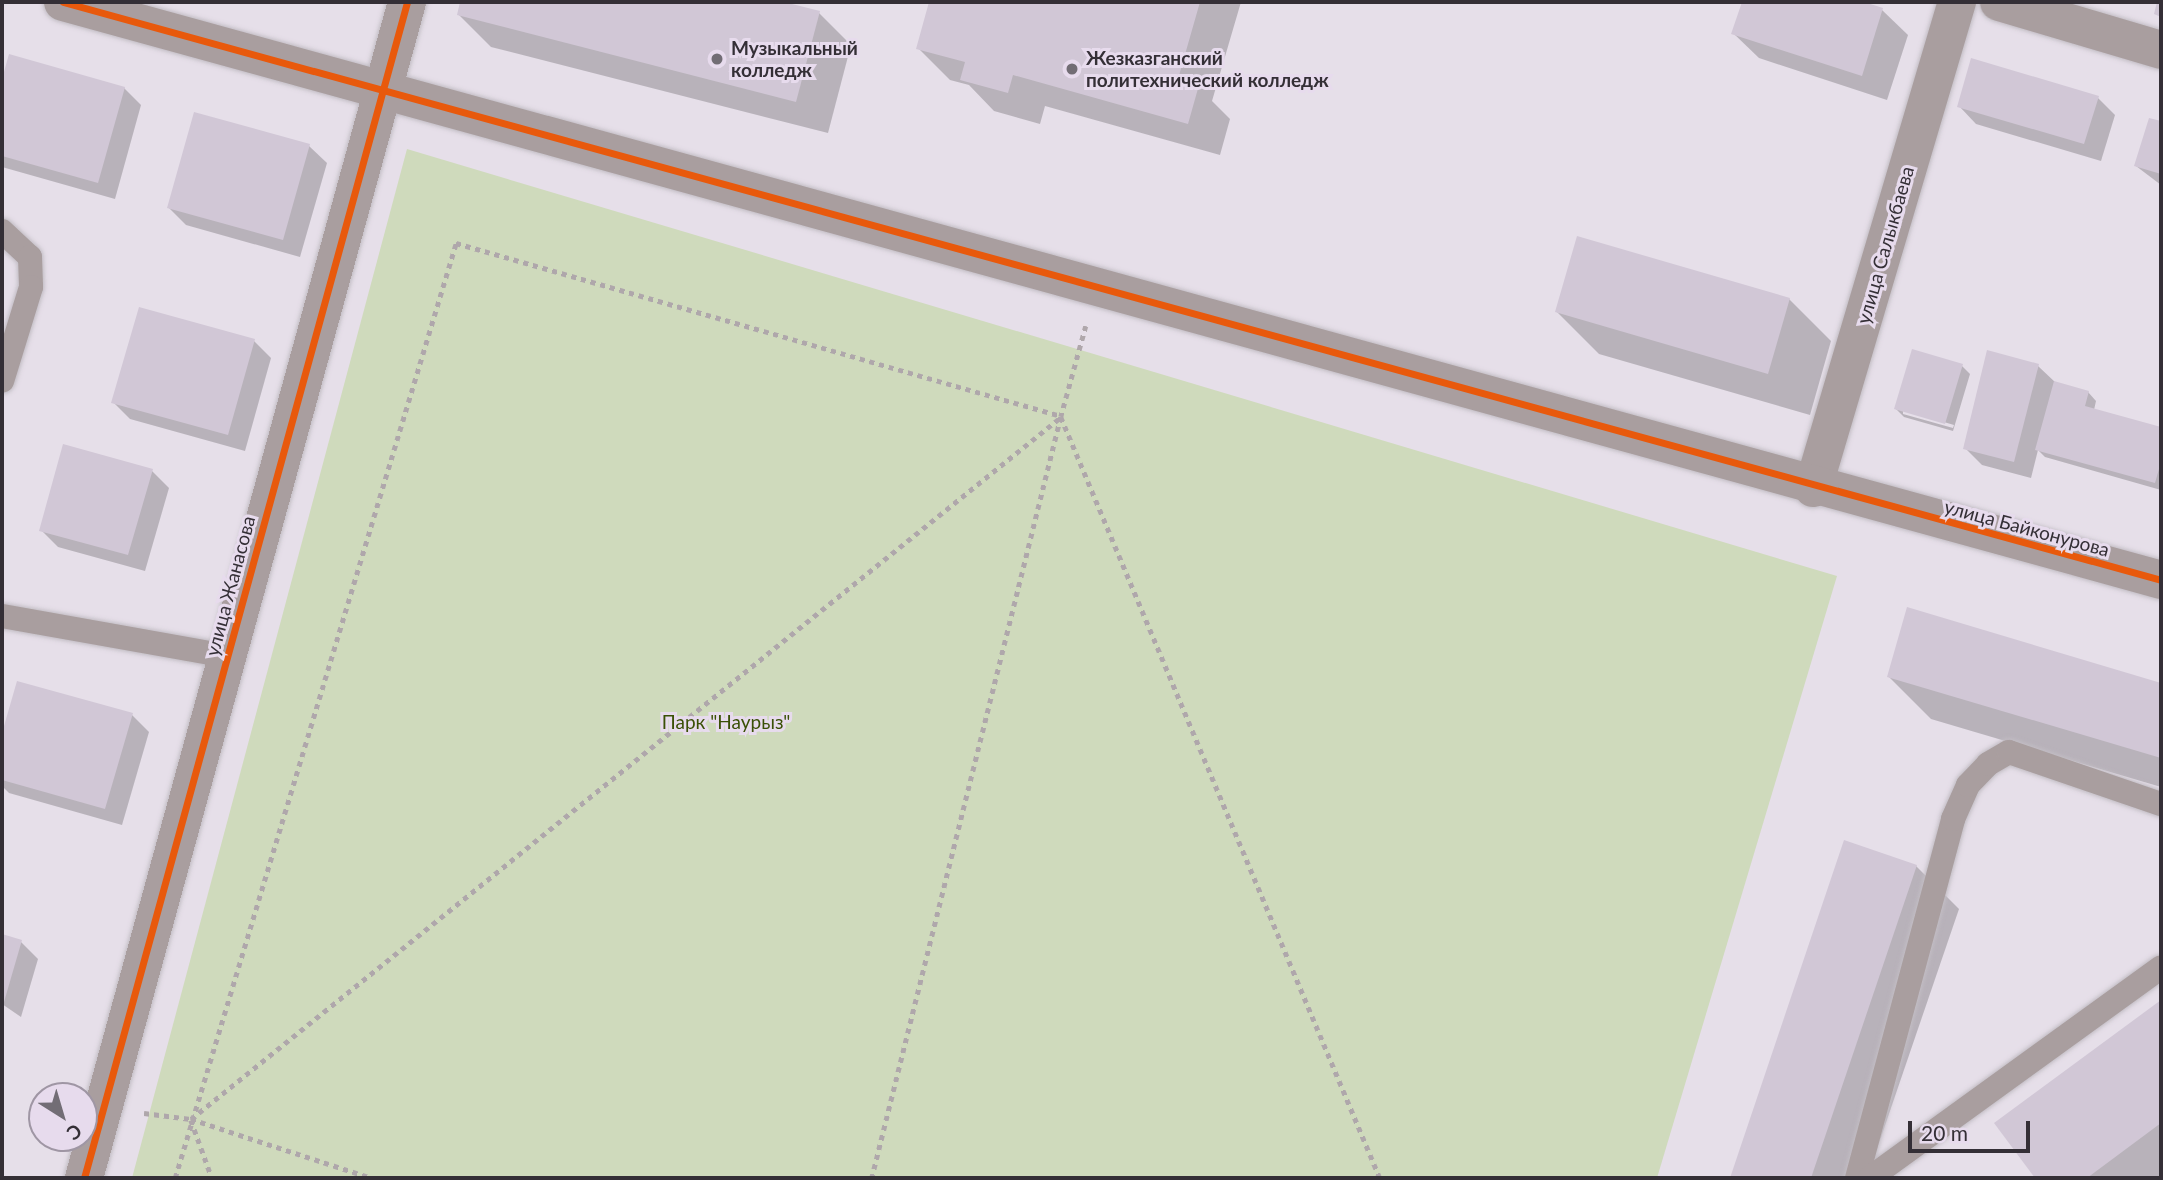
<!DOCTYPE html>
<html>
<head>
<meta charset="utf-8">
<style>
	body { margin:0 }
	#map { position:relative; width:2163px; height:1180px; overflow:hidden; background:#e6dfe9; font-family:Lato,sans-serif }
	div>[style] { position:absolute }
	[style*='--x'] { left:calc(var(--x)*1px); top:calc(var(--y)*1px); width:calc(var(--w)*1px); rotate:calc(var(--a)*1deg) }
	.green>* { inset:0; background:#cfdabc }
	.shadow>* { inset:0; background:#0003 }
	.building>* { inset:0; background:#d1c7d6 }
	.path>* { height:4.5px; margin-top:-2.25px; transform-origin:0; background:repeating-linear-gradient(90deg,#afa7ab 0 5px,transparent 0 10px) }
	.roads { filter:drop-shadow(0 0 2px #c2bdc4) drop-shadow(0 0 2px #c2bdc4) }
	.service>* { height:24px; margin:-12px; padding:0 12px; transform-origin:12px; border-radius:12px; background:#a99e9f }
	.minor>* { height:38px; margin:-19px; padding:0 19px; transform-origin:19px; border-radius:19px; background:#a99e9f }
	.tertiary>* { height:38px; margin:-19px; padding:0 19px; transform-origin:19px; border-radius:19px; background:#a99e9f }
	.cycleway>* { height:7px; margin:-3.5px; padding:0 3.5px; transform-origin:3.5px; border-radius:3.5px; background:#e8590c }
	.dots>* { width:19px; height:19px; translate:-50% -50%; box-sizing:border-box; border:4px solid #e7dbed; border-radius:50% }
	span { translate:-50% -50%; white-space:nowrap; text-align:center; line-height:1.15; -webkit-text-stroke:6px #e7dbed; paint-order:stroke }
	.poi-label { font-size:19px; color:#342f36; font-weight:700 }
	.left { translate:0 -50%; text-align:left }
	.street-label { font-size:19px; color:#342f36 }
	.park-label { font-size:19px; color:#3a5006 }
	.frame { position:absolute; inset:0; border:4px solid #342f36; pointer-events:none }
	.north { position:absolute; left:28px; top:1082px; width:70px; height:70px; box-sizing:border-box; background:#e7dbed; border:2px solid #9f96a4; border-radius:50%; rotate:143deg; font-size:19px; font-weight:700; line-height:28px; text-align:center; color:#342f36 }
	.north::after { content:''; display:block; margin:auto; width:24px; height:32px; background:#726d75; clip-path:polygon(50% 0,100% 100%,50% 72%,0 100%) }
	.scale { position:absolute; left:1908px; top:1121px; width:122px; height:32px; box-sizing:border-box; border:4px solid #342f36; border-top:0; padding-left:9px; font-size:21px; line-height:24px; white-space:nowrap; color:#342f36; -webkit-text-stroke:5px #e7dbed; paint-order:stroke }
</style>
</head>
<body>
<div id="map">
	<div class="green">
		<i style="clip-path:polygon(407px 149px,1837px 576px,1657px 1178px,132px 1178px)"></i>
	</div>
	<div class="shadow">
		<i style="clip-path:polygon(462px 2px,777px 2px,819px 13px,851px 45px,828px 133px,491px 47px,459px 15px)"></i>
		<i style="clip-path:polygon(931px 2px,1241px 2px,1212px 101px,1230px 119px,1220px 155px,1045px 106px,1040px 124px,994px 111px,969px 85px,950px 80px,918px 48px)"></i>
		<i style="clip-path:polygon(1744px 2px,1858px 2px,1882px 10px,1908px 35px,1887px 100px,1759px 58px,1733px 33px)"></i>
		<i style="clip-path:polygon(10px 56px,124px 88px,141px 105px,115px 199px,2px 167px,2px 85px)"></i>
		<i style="clip-path:polygon(2098px 98px,2115px 115px,2101px 161px,1976px 124px,1959px 106px)"></i>
		<i style="clip-path:polygon(2150px 120px,2161px 123px,2161px 185px,2136px 166px)"></i>
		<i style="clip-path:polygon(309px 146px,327px 163px,300px 257px,186px 225px,169px 208px)"></i>
		<i style="clip-path:polygon(1789px 299px,1831px 341px,1810px 415px,1599px 354px,1557px 312px)"></i>
		<i style="clip-path:polygon(254px 341px,271px 358px,245px 451px,130px 419px,113px 402px)"></i>
		<i style="clip-path:polygon(evenodd,1962px 366px,1970px 374px,1953px 431px,1904px 417px,1896px 409px,1962px 366px,1903px 410px,1954px 425px,1953px 428px,1903px 414px,1903px 410px)"></i>
		<i style="clip-path:polygon(2038px 366px,2056px 383px,2088px 392px,2096px 401px,2094px 410px,2161px 429px,2161px 490px,2045px 457px,2038px 450px,2031px 478px,1982px 465px,1965px 448px)"></i>
		<i style="clip-path:polygon(152px 471px,169px 488px,145px 571px,58px 547px,41px 530px)"></i>
		<i style="clip-path:polygon(1908px 610px,2161px 685px,2161px 787px,1931px 719px,1889px 677px)"></i>
		<i style="clip-path:polygon(18px 683px,132px 715px,149px 732px,122px 825px,9px 793px,2px 786px,2px 739px)"></i>
		<i style="clip-path:polygon(1846px 842px,1916px 866px,1959px 909px,1867px 1178px,1732px 1178px)"></i>
		<i style="clip-path:polygon(2px 936px,21px 942px,38px 959px,21px 1017px,2px 1004px)"></i>
		<i style="clip-path:polygon(2161px 1002px,2161px 1178px,2037px 1178px,1997px 1124px)"></i>
	</div>
	<div class="building">
		<i style="clip-path:polygon(460px 2px,784px 2px,820px 11px,796px 102px,457px 15px)"></i>
		<i style="clip-path:polygon(929px 2px,1200px 2px,1178px 79px,1199px 85px,1188px 124px,1013px 75px,1008px 93px,960px 80px,965px 62px,916px 49px)"></i>
		<i style="clip-path:polygon(1742px 2px,1864px 2px,1883px 8px,1862px 76px,1731px 34px)"></i>
		<i style="clip-path:polygon(2157px 2px,2161px 2px,2161px 17px,2154px 14px)"></i>
		<i style="clip-path:polygon(9px 54px,125px 87px,98px 183px,2px 156px,2px 79px)"></i>
		<i style="clip-path:polygon(1971px 58px,2099px 96px,2084px 144px,1957px 107px)"></i>
		<i style="clip-path:polygon(194px 112px,310px 144px,283px 240px,167px 208px)"></i>
		<i style="clip-path:polygon(2149px 118px,2161px 121px,2161px 174px,2134px 166px)"></i>
		<i style="clip-path:polygon(1577px 236px,1790px 298px,1768px 374px,1555px 312px)"></i>
		<i style="clip-path:polygon(139px 307px,255px 339px,228px 435px,111px 403px)"></i>
		<i style="clip-path:polygon(1912px 349px,1963px 364px,1945px 424px,1894px 409px)"></i>
		<i style="clip-path:polygon(1987px 350px,2039px 364px,2014px 462px,1963px 449px)"></i>
		<i style="clip-path:polygon(2054px 381px,2089px 391px,2085px 406px,2161px 427px,2161px 462px,2155px 483px,2035px 450px)"></i>
		<i style="clip-path:polygon(63px 444px,153px 469px,128px 555px,39px 531px)"></i>
		<i style="clip-path:polygon(1907px 607px,2161px 683px,2161px 758px,1887px 677px)"></i>
		<i style="clip-path:polygon(17px 681px,133px 713px,105px 809px,2px 780px,2px 733px)"></i>
		<i style="clip-path:polygon(1844px 840px,1917px 865px,1811px 1178px,1730px 1178px)"></i>
		<i style="clip-path:polygon(2px 934px,22px 940px,4px 1002px,2px 1000px)"></i>
		<i style="clip-path:polygon(2161px 1000px,2161px 1123px,2087px 1178px,2035px 1178px,1994px 1123px)"></i>
	</div>
	<div class="path">
		<i style="--x:1086;--y:326;--w:94;--a:105.4"></i>
		<i style="--x:1061;--y:417;--w:825;--a:67.26"></i>
		<i style="--x:144;--y:1113;--w:47;--a:7.3"></i>
		<i style="--x:191;--y:1119;--w:189;--a:18.1"></i>
		<i style="--x:191;--y:1119;--w:1118;--a:-38.9"></i>
		<i style="--x:1061;--y:417;--w:784;--a:103.95"></i>
		<i style="--x:191;--y:1120;--w:62;--a:70.1"></i>
		<i style="--x:175;--y:1178;--w:976;--a:-73.27"></i>
		<i style="--x:456;--y:243;--w:629;--a:15.96"></i>
	</div>
	<div class="roads">
		<div class="service">
			<i style="--x:2;--y:231;--w:38;--a:43"></i>
			<i style="--x:30;--y:257;--w:30;--a:88"></i>
			<i style="--x:31;--y:287;--w:98;--a:107.1"></i>
			<i style="--x:2;--y:616;--w:229;--a:10.1"></i>
			<i style="--x:1857;--y:1178;--w:372;--a:-75"></i>
			<i style="--x:1953;--y:819;--w:37;--a:-66"></i>
			<i style="--x:1968;--y:785;--w:29;--a:-46"></i>
			<i style="--x:1988;--y:764;--w:24;--a:-30"></i>
			<i style="--x:2009;--y:752;--w:161;--a:18.9"></i>
			<i style="--x:1870;--y:1178;--w:359;--a:-35.9"></i>
		</div>
		<div class="minor">
			<i style="--x:1999;--y:2;--w:169;--a:16.5"></i>
			<i style="--x:1813;--y:488;--w:507;--a:-73.5"></i>
		</div>
		<div class="tertiary">
			<i style="--x:63;--y:2;--w:2176;--a:15.4"></i>
			<i style="--x:84;--y:1178;--w:1220;--a:-74.64"></i>
		</div>
	</div>
	<div class="cycleway">
		<i style="--x:63;--y:2;--w:2176;--a:15.4"></i>
		<i style="--x:84;--y:1178;--w:1220;--a:-74.64"></i>
	</div>
	<div class="dots">
		<i style="left:717px;top:59px;background:#726d75"></i>
		<i style="left:1072px;top:69px;background:#726d75"></i>
	</div>
	<div class="poi-label">
		<span class="left" style="left:731px;top:59px">Музыкальный<br>колледж</span>
		<span class="left" style="left:1086px;top:69px">Жезказганский<br>политехнический колледж</span>
	</div>
	<div class="street-label">
		<span style="left:1885px;top:245px;rotate:-74deg">улица Салыкбаева</span>
		<span style="left:2027px;top:528px;rotate:15deg">улица Байконурова</span>
		<span style="left:230px;top:586px;rotate:-75deg">улица Жанасова</span>
	</div>
	<div class="park-label">
		<span style="left:726px;top:722px">Парк "Наурыз"</span>
	</div>
	<div class="frame"></div>
	<div class="north">С</div>
	<div class="scale">20 m</div>
</div>
</body>
</html>
